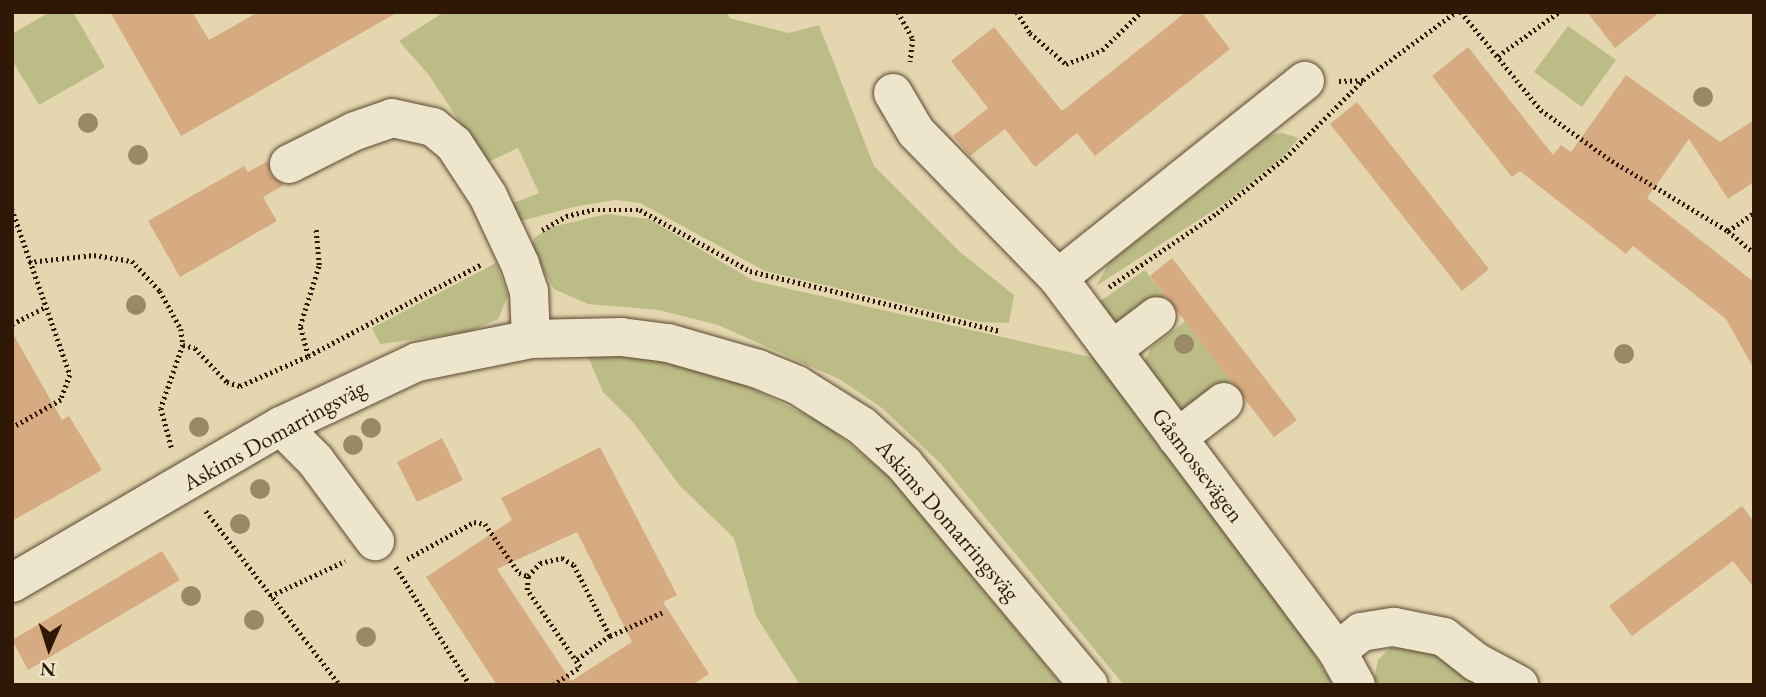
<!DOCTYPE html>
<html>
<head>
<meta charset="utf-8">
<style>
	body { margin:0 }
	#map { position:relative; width:1766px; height:697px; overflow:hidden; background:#e4d7b0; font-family:"EB Garamond",serif }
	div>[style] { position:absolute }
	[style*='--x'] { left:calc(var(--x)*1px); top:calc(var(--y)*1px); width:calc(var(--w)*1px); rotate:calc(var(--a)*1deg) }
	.green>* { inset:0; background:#bcbc86 }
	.building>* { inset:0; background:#d7ab81 }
	.path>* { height:4.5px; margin-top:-2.25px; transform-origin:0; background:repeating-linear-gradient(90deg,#2f1705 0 2px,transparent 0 5.5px) }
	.roads { filter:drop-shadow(0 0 2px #5c4730) drop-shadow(0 0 2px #5c4730) }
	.minor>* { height:38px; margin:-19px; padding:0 19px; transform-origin:19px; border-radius:19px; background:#ede5cc }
	.trees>* { width:20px; height:20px; margin:-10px; border-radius:50%; background:#988967 }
	span { translate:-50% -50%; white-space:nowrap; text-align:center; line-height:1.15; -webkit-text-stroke:7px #ede5cc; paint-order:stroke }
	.street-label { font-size:23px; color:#2f1705 }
	.frame { position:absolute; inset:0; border:14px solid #2f1705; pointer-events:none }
	.north { position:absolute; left:14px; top:613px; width:70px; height:70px; -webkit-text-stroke:5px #ede5cc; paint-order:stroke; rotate:183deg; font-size:19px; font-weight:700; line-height:28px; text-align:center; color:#2f1705 }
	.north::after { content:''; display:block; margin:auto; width:24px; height:32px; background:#2f1705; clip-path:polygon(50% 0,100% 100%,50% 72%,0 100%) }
</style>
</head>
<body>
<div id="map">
	<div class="green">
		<i style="clip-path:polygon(50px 12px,73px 12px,105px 67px,39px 105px,12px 60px,12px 34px)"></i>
		<i style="clip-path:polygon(444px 12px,728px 12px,729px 18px,789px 33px,819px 25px,874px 166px,960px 252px,1014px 295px,1009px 323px,979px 322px,765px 271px,640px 203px,615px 200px,578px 206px,517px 222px,508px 205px,539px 193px,518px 148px,486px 163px,429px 75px,399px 41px)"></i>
		<i style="clip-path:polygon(1568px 26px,1616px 60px,1582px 107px,1534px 72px)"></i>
		<i style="clip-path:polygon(1282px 133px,1299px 138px,1283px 157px,1228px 201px,1096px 286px,1109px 263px,1270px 135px)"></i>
		<i style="clip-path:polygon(607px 214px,649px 219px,754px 281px,1095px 358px,1286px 607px,1333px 685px,1124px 685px,941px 464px,882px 408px,839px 379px,718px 325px,659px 310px,588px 304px,554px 289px,531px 249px,534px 238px,551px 227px)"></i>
		<i style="clip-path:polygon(496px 263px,508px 296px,498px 319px,469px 332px,380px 344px,372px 328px)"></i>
		<i style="clip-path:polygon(1145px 270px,1166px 297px,1120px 328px,1096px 304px)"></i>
		<i style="clip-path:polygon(1185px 321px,1232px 382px,1200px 407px,1182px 412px,1144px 362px,1151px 348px)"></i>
		<i style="clip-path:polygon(586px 352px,625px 353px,717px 371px,826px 425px,889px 476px,1062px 685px,800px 685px,756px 616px,734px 538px,680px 486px,633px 422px,603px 392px)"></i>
		<i style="clip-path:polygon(1411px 646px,1442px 649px,1494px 685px,1373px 685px,1378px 660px,1390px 648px)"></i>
	</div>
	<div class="building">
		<i style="clip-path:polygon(110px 12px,192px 12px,209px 40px,258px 12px,398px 12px,181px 136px)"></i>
		<i style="clip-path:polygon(1186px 12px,1201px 12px,1230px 49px,1095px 156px,1077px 133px,1035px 167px,1005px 129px,970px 156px,953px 136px,988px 108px,951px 61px,994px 27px,1062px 111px)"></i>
		<i style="clip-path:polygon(1587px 12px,1660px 12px,1615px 48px)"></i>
		<i style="clip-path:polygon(1468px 47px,1553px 155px,1561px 145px,1571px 152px,1626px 75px,1720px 142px,1754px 120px,1754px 182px,1728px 199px,1689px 139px,1647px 198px,1754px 282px,1754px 369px,1726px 319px,1633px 246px,1626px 254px,1520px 171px,1512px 177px,1432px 76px)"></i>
		<i style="clip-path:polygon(1357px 102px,1489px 269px,1462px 291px,1330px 124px)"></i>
		<i style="clip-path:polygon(268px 161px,270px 174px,284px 185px,263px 197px,277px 221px,180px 277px,148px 221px,244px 166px,248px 172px)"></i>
		<i style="clip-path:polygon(1172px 258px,1297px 420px,1274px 437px,1150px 276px)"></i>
		<i style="clip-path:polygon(12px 332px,62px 420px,69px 416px,102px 470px,12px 521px)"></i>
		<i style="clip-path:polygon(442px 438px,463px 480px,417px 502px,397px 462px)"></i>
		<i style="clip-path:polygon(evenodd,600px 447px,677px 595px,663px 602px,709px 674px,692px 685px,497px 685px,426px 577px,512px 520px,501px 498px,600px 447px,577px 532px,632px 642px,571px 681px,497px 569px,577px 532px)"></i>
		<i style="clip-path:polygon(1742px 506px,1754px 522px,1754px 588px,1733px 561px,1632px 636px,1609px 606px)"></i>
		<i style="clip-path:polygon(162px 551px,180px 580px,28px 670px,12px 640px)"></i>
	</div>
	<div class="path">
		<i style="--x:898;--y:12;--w:31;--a:61"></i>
		<i style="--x:913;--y:39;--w:23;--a:97"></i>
		<i style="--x:1017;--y:12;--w:25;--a:58"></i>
		<i style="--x:1030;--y:33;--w:48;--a:40.7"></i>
		<i style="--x:1066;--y:64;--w:39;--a:-21"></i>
		<i style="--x:1102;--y:50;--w:54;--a:-44.3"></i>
		<i style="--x:1461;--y:12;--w:127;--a:50.8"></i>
		<i style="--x:1541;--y:110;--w:87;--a:35.7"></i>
		<i style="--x:1612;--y:161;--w:135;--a:31.1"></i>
		<i style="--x:1728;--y:231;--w:34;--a:40"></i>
		<i style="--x:1498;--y:56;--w:75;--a:-35.8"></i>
		<i style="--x:1339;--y:81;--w:24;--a:-2"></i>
		<i style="--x:1363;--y:80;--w:115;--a:-36.2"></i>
		<i style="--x:12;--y:209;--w:176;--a:70.7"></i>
		<i style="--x:70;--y:375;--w:27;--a:110"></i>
		<i style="--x:61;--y:400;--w:56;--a:150.3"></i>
		<i style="--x:542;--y:230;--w:28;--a:-30"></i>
		<i style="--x:566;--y:216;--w:27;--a:-13"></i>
		<i style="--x:592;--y:210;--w:48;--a:0"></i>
		<i style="--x:640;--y:210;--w:126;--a:29"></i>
		<i style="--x:750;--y:271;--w:257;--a:13.5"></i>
		<i style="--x:1728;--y:231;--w:32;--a:-35"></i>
		<i style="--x:29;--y:262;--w:65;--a:-6.1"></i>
		<i style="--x:94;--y:255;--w:38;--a:9"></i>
		<i style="--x:132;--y:261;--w:41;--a:47"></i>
		<i style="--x:160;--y:291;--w:43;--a:61.1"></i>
		<i style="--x:181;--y:329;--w:16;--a:83"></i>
		<i style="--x:183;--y:345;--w:67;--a:109.2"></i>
		<i style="--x:161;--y:408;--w:42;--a:75"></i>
		<i style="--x:1109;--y:287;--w:131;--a:-34.4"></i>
		<i style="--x:1217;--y:213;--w:87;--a:-39"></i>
		<i style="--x:1285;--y:158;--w:110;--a:-45"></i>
		<i style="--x:12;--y:324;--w:36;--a:-27"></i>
		<i style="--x:183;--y:345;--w:12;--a:14"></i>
		<i style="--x:195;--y:348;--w:47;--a:46.7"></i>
		<i style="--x:227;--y:382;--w:14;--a:17"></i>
		<i style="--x:240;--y:386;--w:74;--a:-23.8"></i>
		<i style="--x:308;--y:356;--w:195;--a:-27.9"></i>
		<i style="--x:308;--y:356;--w:31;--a:-105"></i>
		<i style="--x:300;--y:326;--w:64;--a:-72.7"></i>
		<i style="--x:319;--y:265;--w:38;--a:-95"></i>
		<i style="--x:206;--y:511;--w:220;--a:52.4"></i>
		<i style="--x:407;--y:559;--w:77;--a:-28.9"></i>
		<i style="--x:474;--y:522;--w:11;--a:10"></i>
		<i style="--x:485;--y:524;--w:60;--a:55.2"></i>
		<i style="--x:519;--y:573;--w:9;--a:18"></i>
		<i style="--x:396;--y:567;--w:139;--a:57.9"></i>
		<i style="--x:270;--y:596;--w:83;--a:-25"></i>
		<i style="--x:610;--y:636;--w:60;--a:-24.4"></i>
		<i style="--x:553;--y:685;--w:32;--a:-34"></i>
		<i style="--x:580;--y:667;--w:93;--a:-124.5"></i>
		<i style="--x:527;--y:590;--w:14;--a:-86"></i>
		<i style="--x:528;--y:576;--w:18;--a:-47"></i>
		<i style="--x:540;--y:563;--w:23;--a:-13"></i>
		<i style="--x:562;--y:558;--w:14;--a:30"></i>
		<i style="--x:574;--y:565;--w:80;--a:63.1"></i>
		<i style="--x:610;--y:636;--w:41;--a:144"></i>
	</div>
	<div class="roads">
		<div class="minor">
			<i style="--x:893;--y:93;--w:45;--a:59.5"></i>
			<i style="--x:916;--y:132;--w:204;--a:45.8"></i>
			<i style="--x:1058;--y:278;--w:466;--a:53.2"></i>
			<i style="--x:1337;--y:651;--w:39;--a:61"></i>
			<i style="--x:289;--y:164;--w:74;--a:-26.6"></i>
			<i style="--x:355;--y:131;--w:39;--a:-19"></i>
			<i style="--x:392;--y:118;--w:42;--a:12.4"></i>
			<i style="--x:433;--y:127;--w:27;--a:39"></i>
			<i style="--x:454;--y:144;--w:62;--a:56.8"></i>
			<i style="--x:488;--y:196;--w:75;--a:64.8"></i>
			<i style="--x:520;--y:264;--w:28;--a:72"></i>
			<i style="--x:529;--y:291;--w:48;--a:87.6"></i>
			<i style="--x:1058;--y:278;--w:316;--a:-38.6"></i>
			<i style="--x:1112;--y:350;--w:56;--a:-37.1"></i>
			<i style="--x:281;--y:426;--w:48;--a:45"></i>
			<i style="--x:315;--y:460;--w:101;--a:53.5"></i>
			<i style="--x:1177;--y:438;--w:59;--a:-37.5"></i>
			<i style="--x:12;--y:583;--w:311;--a:-30.3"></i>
			<i style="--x:281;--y:426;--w:150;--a:-25.2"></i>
			<i style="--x:417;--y:362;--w:116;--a:-11.4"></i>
			<i style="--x:531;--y:339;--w:90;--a:-1.3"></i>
			<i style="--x:621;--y:337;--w:47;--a:7.3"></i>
			<i style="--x:668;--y:343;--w:94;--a:16.1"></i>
			<i style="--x:758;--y:369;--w:42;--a:22.3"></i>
			<i style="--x:797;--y:385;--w:77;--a:32.2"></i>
			<i style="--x:862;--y:426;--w:57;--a:42.1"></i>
			<i style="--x:904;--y:464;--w:288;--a:50.1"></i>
			<i style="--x:1337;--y:651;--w:31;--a:-38"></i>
			<i style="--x:1361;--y:632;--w:33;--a:-9"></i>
			<i style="--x:1394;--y:627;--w:51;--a:11.3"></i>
			<i style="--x:1444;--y:637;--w:41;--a:38"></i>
			<i style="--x:1476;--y:662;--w:49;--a:28.1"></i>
		</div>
	</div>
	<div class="trees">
		<i style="left:1703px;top:97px"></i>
		<i style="left:88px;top:123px"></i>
		<i style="left:138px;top:155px"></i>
		<i style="left:136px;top:305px"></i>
		<i style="left:1184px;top:344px"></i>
		<i style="left:1624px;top:354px"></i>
		<i style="left:199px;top:427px"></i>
		<i style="left:371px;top:428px"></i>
		<i style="left:353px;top:445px"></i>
		<i style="left:260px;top:489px"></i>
		<i style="left:240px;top:524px"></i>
		<i style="left:191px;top:596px"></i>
		<i style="left:254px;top:620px"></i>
		<i style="left:366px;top:637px"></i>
	</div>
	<div class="street-label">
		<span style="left:274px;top:435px;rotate:-29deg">Askims Domarringsväg</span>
		<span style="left:1198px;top:465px;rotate:53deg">Gåsmossevägen</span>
		<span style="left:948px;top:520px;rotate:49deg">Askims Domarringsväg</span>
	</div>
	<div class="frame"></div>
	<div class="north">N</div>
</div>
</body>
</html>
